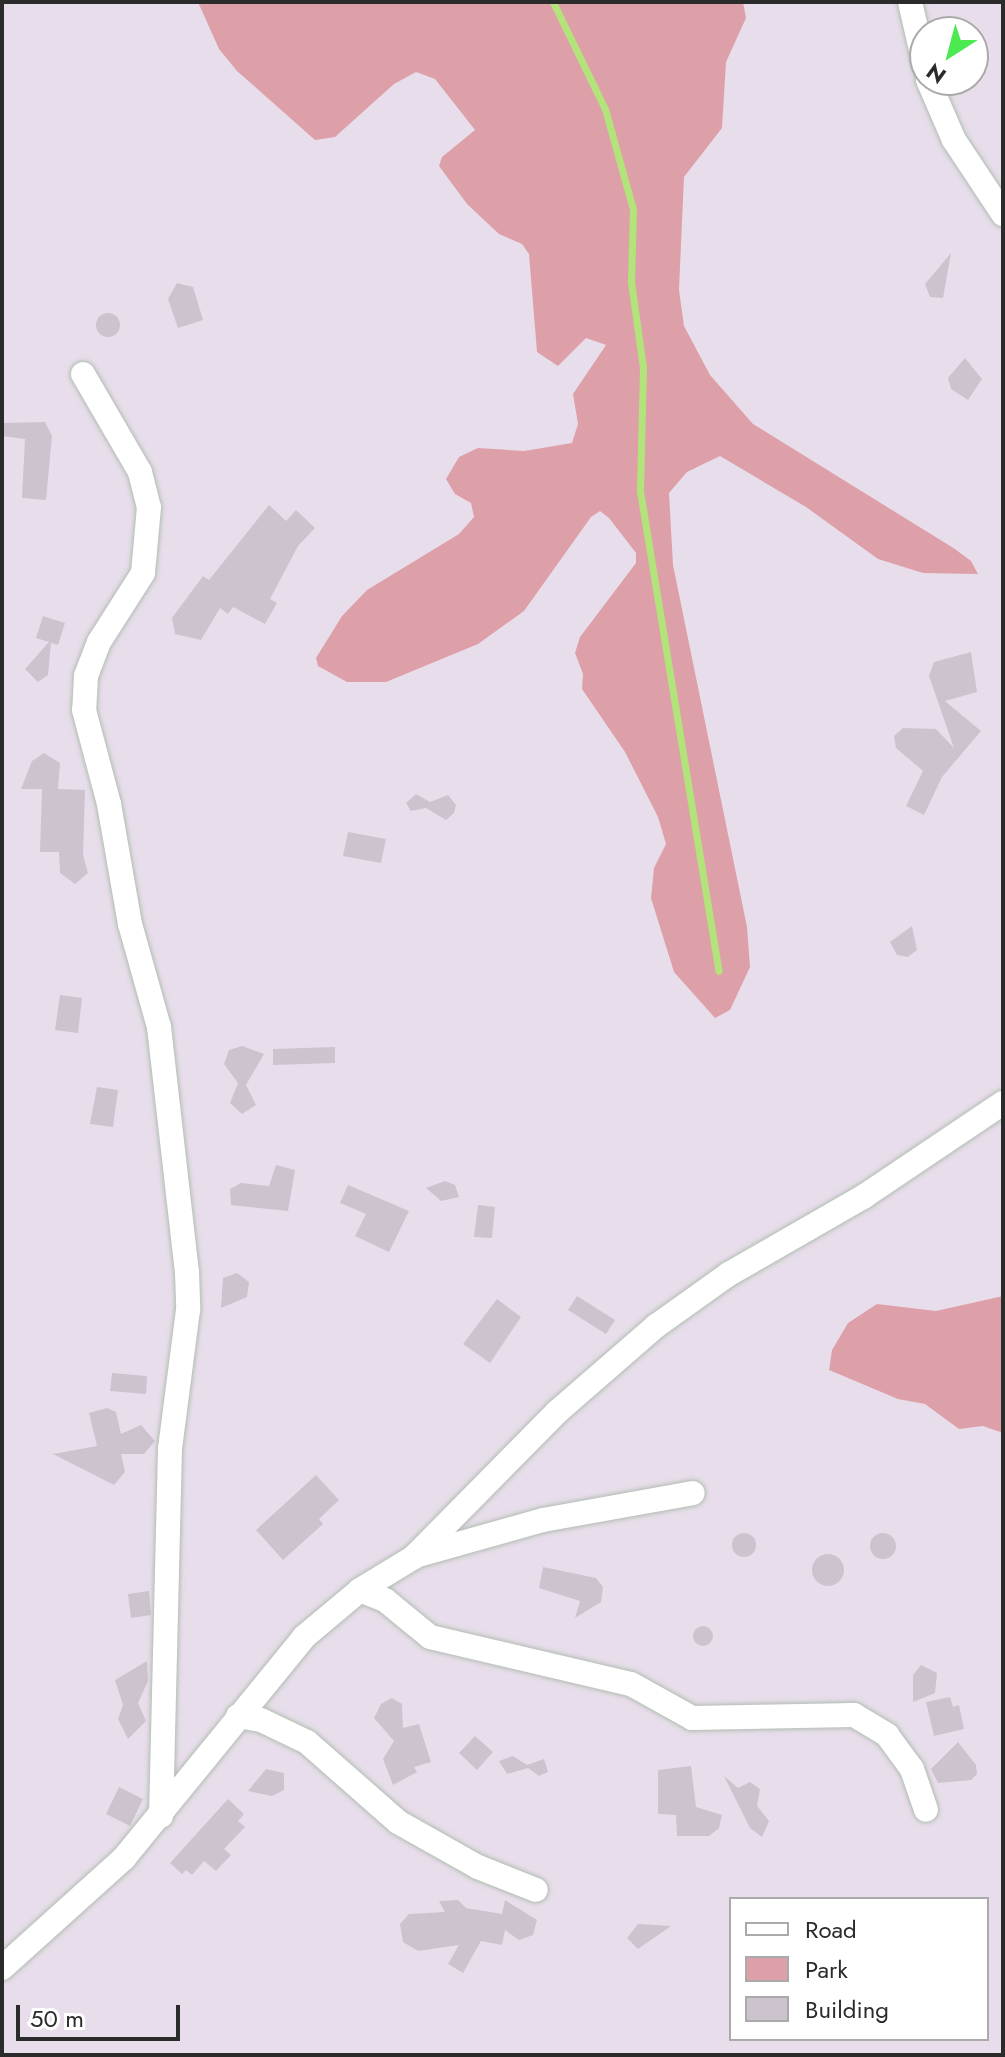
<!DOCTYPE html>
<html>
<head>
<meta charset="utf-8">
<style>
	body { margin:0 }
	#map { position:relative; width:1005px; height:2057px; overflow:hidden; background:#e8deeb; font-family:Jost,sans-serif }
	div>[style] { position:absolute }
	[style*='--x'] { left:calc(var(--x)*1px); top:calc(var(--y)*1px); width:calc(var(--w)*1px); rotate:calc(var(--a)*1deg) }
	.green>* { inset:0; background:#dda0a8 }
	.stream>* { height:7px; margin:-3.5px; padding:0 3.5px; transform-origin:3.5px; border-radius:3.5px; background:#b3e47b }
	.building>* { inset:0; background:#ccc3ce }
	.round { border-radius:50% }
	.roads { filter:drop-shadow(0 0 2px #b2bdb2) drop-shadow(0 0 2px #b2bdb2) }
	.street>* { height:24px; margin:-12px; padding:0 12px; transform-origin:12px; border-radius:12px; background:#fff }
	span { translate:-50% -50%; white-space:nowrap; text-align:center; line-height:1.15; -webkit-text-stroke:6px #fff; paint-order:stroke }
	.frame { position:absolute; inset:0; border:4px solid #2b2b2b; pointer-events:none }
	.legend { position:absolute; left:729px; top:1897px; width:260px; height:144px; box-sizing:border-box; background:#fff; border:2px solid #aaa; margin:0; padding:10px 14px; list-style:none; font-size:24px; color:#2b2b2b }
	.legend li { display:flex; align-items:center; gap:16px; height:40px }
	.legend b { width:40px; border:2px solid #aaa }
	.north { position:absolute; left:909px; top:16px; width:80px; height:80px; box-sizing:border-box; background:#fff; border:2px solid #aaa; border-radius:50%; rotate:216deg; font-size:22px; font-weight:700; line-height:32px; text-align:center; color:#2b2b2b }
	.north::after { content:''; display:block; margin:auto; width:28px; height:36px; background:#4de950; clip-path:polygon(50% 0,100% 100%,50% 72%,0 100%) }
	.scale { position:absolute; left:16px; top:2005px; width:164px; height:36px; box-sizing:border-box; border:4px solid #2b2b2b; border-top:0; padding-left:10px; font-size:24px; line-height:28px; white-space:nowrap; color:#2b2b2b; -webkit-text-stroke:6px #fff; paint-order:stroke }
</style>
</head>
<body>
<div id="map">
	<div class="green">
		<i style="clip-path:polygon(198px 2px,743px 2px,746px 18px,726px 62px,722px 128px,684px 177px,679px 290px,684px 326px,710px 375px,753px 424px,955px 549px,971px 561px,978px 574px,923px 573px,878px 559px,806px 507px,720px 456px,687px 472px,669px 493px,673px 565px,747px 927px,750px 967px,730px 1010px,715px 1018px,674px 972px,651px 898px,654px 868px,666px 844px,658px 817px,625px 752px,582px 689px,583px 674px,575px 653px,580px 637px,636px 563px,636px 553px,609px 518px,600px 511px,591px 517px,524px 611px,478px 644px,386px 682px,347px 682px,318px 666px,316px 658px,342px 616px,367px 590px,459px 534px,474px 517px,471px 503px,455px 494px,446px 479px,459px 457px,478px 448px,524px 451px,572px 443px,578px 424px,573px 394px,606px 345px,586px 338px,558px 366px,537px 352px,529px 254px,522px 244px,499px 234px,467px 204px,439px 166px,442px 157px,475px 130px,435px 79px,416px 72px,394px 84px,335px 137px,315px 140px,237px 71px,219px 49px)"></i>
		<i style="clip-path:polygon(1003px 1296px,1003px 1433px,983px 1426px,959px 1429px,925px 1404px,898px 1399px,829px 1370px,832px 1350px,848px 1323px,877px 1304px,936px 1311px)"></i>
	</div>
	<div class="stream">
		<i style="--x:553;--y:2;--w:119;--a:64.1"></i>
		<i style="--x:605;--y:109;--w:104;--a:74.4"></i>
		<i style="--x:633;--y:209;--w:73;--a:91.6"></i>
		<i style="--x:631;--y:282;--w:86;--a:82"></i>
		<i style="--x:643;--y:367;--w:124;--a:91.4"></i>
		<i style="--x:640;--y:491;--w:486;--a:80.7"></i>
	</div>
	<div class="building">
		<i style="clip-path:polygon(951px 253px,943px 298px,930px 297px,925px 284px)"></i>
		<i style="clip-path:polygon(177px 283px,193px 287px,203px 320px,178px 328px,168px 299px)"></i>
		<i class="round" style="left:96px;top:313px;width:24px;height:24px"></i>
		<i style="clip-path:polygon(965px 358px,982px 379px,968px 400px,951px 389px,948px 378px)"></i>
		<i style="clip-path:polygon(45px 422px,52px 436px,46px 500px,22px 498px,25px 439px,2px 436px,2px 423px)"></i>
		<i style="clip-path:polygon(269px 505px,286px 521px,296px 510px,315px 528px,298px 546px,270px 599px,277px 603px,265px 624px,233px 607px,228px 614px,220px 608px,201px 640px,175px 634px,172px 618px,203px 576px,209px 580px)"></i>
		<i style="clip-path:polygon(43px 616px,65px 623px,58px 645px,51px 643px,48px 675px,38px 682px,25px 669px,49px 642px,36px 638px)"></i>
		<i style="clip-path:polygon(971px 652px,977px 692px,945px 701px,981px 731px,942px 777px,924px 815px,906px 806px,923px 771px,896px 748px,894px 736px,903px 728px,936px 729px,954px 748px,929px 676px,934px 662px)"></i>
		<i style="clip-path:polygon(44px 753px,60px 763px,58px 789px,85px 790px,83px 855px,88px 873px,75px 884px,60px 873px,59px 852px,40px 852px,42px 789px,21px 789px,32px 761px)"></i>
		<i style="clip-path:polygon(416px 794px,430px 802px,448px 795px,456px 805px,454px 813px,446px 820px,426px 808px,411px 811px,406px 803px)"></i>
		<i style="clip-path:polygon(348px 832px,386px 839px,381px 863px,343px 856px)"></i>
		<i style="clip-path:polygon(912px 926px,917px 950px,908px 957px,897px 955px,890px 942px)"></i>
		<i style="clip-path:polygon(60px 995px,82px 998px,78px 1033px,55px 1030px)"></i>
		<i style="clip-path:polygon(242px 1046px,264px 1054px,246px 1085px,256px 1105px,242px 1114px,230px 1103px,238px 1083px,224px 1064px,229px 1050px)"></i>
		<i style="clip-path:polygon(335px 1047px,335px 1063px,273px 1065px,273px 1049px)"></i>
		<i style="clip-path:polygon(97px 1087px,118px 1090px,113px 1127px,90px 1124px)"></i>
		<i style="clip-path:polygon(276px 1165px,295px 1170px,288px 1211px,231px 1205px,230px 1189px,241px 1183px,269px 1186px)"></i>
		<i style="clip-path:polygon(445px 1181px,455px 1185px,459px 1197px,441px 1201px,426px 1188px)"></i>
		<i style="clip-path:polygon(348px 1185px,409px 1211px,389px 1252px,355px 1236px,366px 1214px,340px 1203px)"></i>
		<i style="clip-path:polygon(478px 1205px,495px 1207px,492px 1238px,474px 1237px)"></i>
		<i style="clip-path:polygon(237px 1273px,249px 1282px,247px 1297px,221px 1308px,223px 1278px)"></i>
		<i style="clip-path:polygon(577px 1296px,615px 1320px,606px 1334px,568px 1310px)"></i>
		<i style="clip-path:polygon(497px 1299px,521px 1317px,490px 1363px,463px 1344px)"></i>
		<i style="clip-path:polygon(112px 1373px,147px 1376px,146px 1394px,110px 1391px)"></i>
		<i style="clip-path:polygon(107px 1408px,116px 1412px,121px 1434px,141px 1425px,155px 1441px,144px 1454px,121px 1454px,125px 1472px,114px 1485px,53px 1454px,97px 1446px,89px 1413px)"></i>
		<i style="clip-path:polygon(316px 1475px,339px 1500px,319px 1519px,323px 1524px,283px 1560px,256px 1530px)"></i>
		<i class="round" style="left:870px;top:1533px;width:26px;height:26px"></i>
		<i class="round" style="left:732px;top:1533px;width:24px;height:24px"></i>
		<i class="round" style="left:812px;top:1554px;width:32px;height:32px"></i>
		<i style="clip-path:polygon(543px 1567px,596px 1578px,603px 1587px,601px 1602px,575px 1618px,580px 1601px,539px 1588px)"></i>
		<i style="clip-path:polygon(149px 1591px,151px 1615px,131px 1618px,128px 1594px)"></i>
		<i class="round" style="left:693px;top:1626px;width:20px;height:20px"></i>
		<i style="clip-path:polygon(147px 1661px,148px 1681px,138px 1703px,146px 1721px,128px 1739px,118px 1719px,123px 1705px,115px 1680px)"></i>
		<i style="clip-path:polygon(921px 1665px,937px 1673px,935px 1693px,913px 1702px,913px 1675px)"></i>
		<i style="clip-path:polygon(950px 1697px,953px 1707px,959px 1705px,964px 1729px,934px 1736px,926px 1702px)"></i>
		<i style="clip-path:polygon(392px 1698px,402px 1704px,403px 1728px,419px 1724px,431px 1762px,414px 1767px,417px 1772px,393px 1785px,383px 1759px,394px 1741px,374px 1718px,381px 1704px)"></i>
		<i style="clip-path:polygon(475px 1736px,493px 1752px,477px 1770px,459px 1753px)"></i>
		<i style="clip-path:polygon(958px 1742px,976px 1765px,977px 1774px,971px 1780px,938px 1783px,931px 1769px)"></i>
		<i style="clip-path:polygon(513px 1756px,527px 1765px,544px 1759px,548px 1772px,539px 1776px,528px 1768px,507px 1774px,499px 1761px)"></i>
		<i style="clip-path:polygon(691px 1766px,696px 1807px,722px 1815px,719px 1828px,709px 1836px,677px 1836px,676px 1815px,658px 1814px,658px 1770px)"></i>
		<i style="clip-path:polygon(266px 1769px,284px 1773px,284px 1790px,272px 1796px,248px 1791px)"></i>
		<i style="clip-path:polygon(724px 1776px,738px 1788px,750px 1782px,760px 1789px,757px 1806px,769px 1821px,762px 1837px,750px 1828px)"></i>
		<i style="clip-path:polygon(119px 1787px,143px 1799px,130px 1826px,106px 1814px)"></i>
		<i style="clip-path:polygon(228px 1799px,244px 1814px,238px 1821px,245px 1827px,224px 1849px,231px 1855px,216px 1871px,204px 1861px,192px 1875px,186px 1870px,182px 1874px,170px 1863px)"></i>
		<i style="clip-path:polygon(458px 1900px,466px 1908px,502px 1914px,505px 1900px,537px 1920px,533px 1935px,519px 1940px,505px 1930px,502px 1945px,481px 1941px,463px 1973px,448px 1964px,459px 1945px,418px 1951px,403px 1942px,400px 1924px,409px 1914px,445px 1912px,439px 1901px)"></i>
		<i style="clip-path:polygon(638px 1924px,671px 1926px,638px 1949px,627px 1938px)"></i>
	</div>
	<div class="roads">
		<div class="street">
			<i style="--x:910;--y:2;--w:67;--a:77"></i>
			<i style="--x:928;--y:80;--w:65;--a:66.6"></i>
			<i style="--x:954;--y:140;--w:89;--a:56.5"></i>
			<i style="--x:83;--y:374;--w:113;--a:59.8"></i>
			<i style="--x:140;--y:472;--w:36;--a:76"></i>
			<i style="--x:149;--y:507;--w:66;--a:95.2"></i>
			<i style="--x:143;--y:573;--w:82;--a:122.5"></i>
			<i style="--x:99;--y:642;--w:36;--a:111"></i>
			<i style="--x:86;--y:676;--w:34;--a:93"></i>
			<i style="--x:84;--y:710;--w:97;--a:75.1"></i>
			<i style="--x:109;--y:804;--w:122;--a:80.1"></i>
			<i style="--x:130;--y:924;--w:107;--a:74.3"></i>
			<i style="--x:159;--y:1027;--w:247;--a:83.5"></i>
			<i style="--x:187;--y:1272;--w:38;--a:88"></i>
			<i style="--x:188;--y:1310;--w:140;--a:97.4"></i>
			<i style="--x:170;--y:1449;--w:367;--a:91.4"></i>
			<i style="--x:415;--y:1556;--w:133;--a:-15.7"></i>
			<i style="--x:543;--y:1520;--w:152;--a:-10.2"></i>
			<i style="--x:360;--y:1590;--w:27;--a:22"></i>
			<i style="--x:385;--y:1600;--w:58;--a:39.4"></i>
			<i style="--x:430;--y:1637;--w:206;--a:13.2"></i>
			<i style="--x:631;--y:1684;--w:70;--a:29.1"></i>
			<i style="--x:692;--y:1718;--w:162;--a:-1.1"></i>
			<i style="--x:854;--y:1715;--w:39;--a:31"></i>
			<i style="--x:887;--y:1735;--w:42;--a:53.7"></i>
			<i style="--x:912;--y:1769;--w:43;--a:71.1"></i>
			<i style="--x:238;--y:1716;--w:23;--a:10"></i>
			<i style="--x:261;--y:1720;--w:51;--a:25.6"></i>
			<i style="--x:307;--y:1742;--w:121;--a:41.3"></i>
			<i style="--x:398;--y:1822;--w:92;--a:29.4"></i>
			<i style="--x:478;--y:1867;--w:62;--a:21.6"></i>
			<i style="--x:2;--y:1968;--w:164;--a:-42"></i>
			<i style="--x:124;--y:1858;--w:285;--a:-50.8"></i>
			<i style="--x:304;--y:1637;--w:73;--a:-40"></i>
			<i style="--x:360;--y:1590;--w:63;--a:-31.4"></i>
			<i style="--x:414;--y:1557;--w:204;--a:-45.4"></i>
			<i style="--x:557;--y:1412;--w:131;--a:-41"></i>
			<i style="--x:656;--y:1326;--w:90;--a:-35.5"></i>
			<i style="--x:729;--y:1274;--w:155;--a:-29.9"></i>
			<i style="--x:863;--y:1197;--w:169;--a:-33.9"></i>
		</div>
	</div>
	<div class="frame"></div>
	<ul class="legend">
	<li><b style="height:10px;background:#fff"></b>Road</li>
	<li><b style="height:22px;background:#dda0a8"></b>Park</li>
	<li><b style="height:22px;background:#ccc3ce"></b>Building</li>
	</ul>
	<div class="north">N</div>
	<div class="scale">50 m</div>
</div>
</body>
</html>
